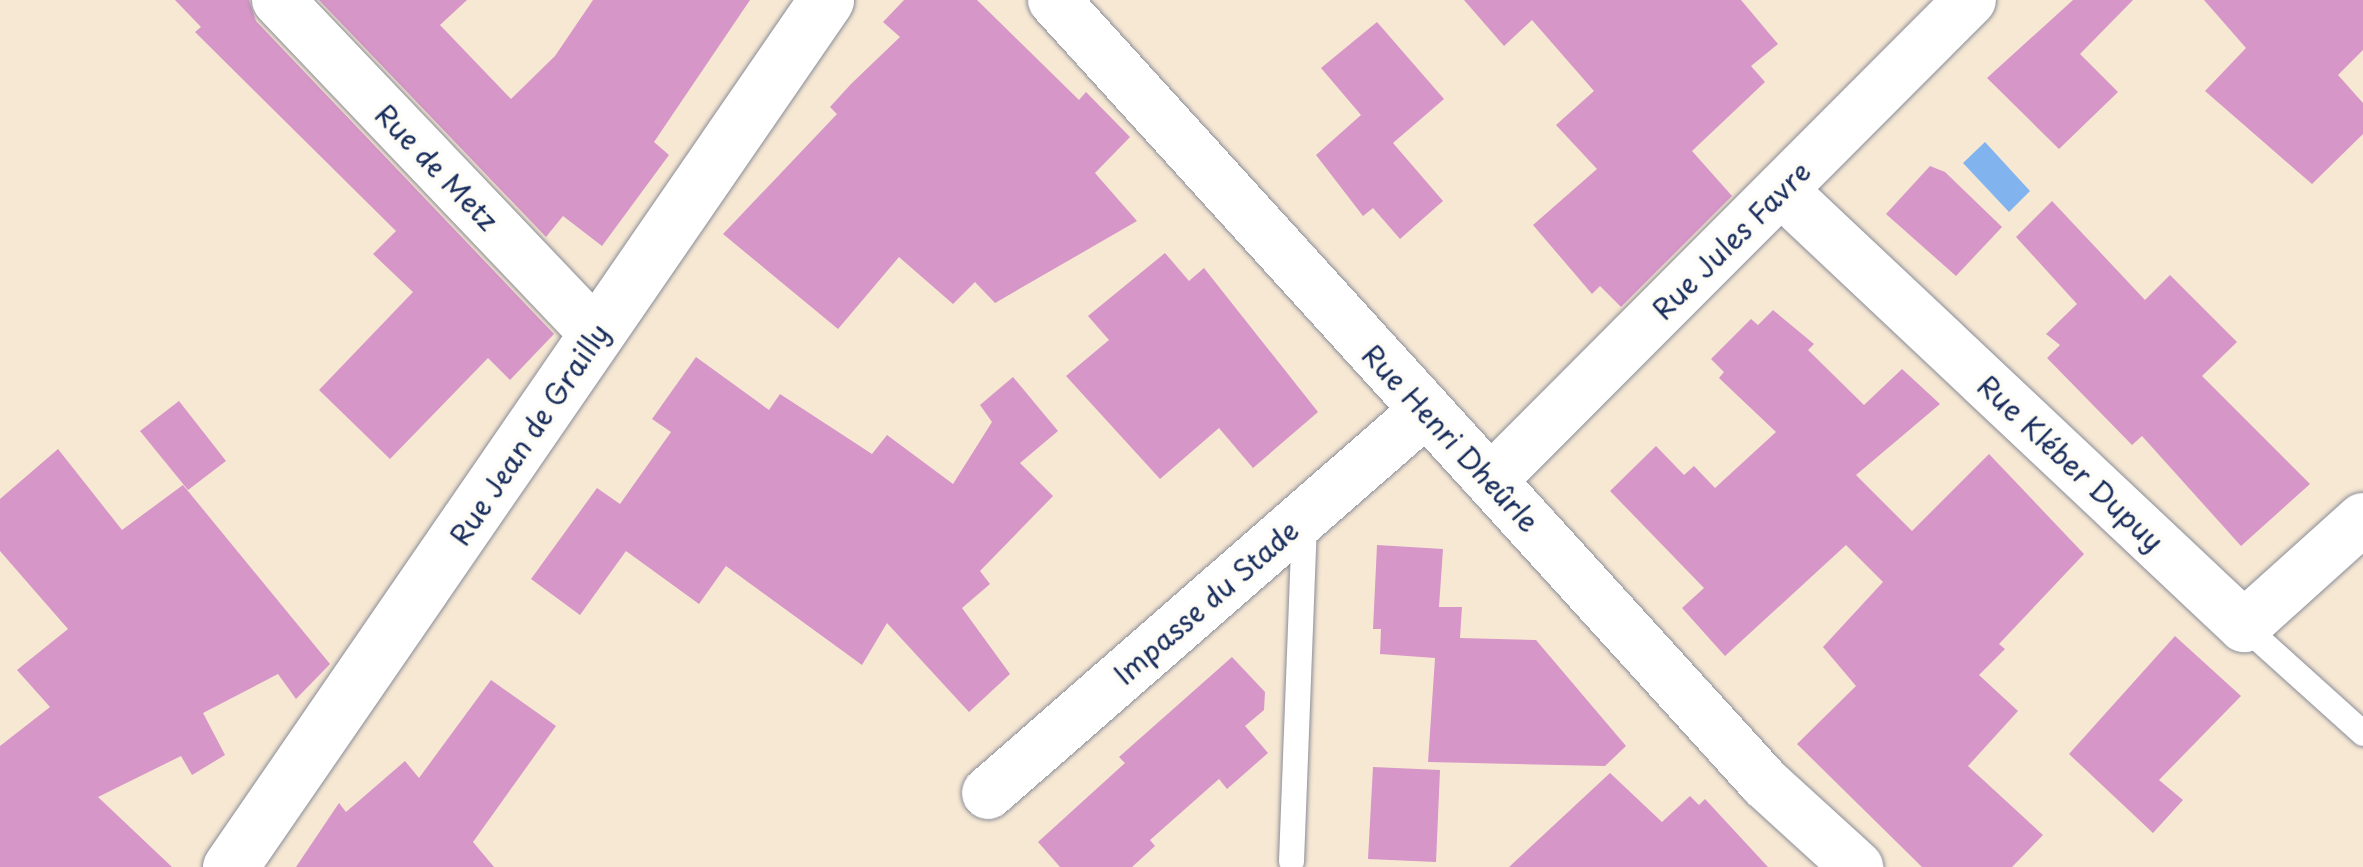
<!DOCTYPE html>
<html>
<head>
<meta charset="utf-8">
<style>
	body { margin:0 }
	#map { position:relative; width:2363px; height:867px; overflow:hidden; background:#f7e8d3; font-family:"Playpen Sans",sans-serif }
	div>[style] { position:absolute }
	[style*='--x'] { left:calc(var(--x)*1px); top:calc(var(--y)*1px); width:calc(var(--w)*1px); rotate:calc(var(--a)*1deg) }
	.water>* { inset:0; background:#81b4ee }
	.building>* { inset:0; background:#d696c7 }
	.roads { filter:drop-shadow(0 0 2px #898c98) drop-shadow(0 0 2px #898c98) }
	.service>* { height:25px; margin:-12.5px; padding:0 12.5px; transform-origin:12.5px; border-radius:12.5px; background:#fff }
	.minor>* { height:52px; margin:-26px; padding:0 26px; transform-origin:26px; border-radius:26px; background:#fff }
	.tertiary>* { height:55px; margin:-27.5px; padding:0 27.5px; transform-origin:27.5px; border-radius:27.5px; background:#fff }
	span { translate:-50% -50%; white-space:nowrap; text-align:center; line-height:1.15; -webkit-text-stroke:8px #fdfcf7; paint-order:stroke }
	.street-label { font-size:28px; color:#1b2f5e }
</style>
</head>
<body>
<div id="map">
	<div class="water">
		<i style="clip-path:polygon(1985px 142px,2030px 191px,2009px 212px,1963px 163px)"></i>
	</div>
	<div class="building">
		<i style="clip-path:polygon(175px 0,249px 0,256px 21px,554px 334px,510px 380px,488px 358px,390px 459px,319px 390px,413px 292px,373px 254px,396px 231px,195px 32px,201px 27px)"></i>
		<i style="clip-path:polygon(319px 0,467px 0,440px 25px,511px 99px,555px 56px,593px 0,750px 0,654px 142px,669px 155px,602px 246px,563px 216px,546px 237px)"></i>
		<i style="clip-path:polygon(904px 0,977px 0,1079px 100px,1086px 92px,1130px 137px,1095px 173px,1137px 221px,995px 303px,975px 282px,953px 304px,899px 257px,838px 329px,723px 234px,837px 114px,830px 107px,851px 84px,900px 37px,883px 22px)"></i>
		<i style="clip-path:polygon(1464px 0,1741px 0,1778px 44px,1751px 66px,1765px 82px,1692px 151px,1732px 196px,1621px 307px,1600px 286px,1592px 294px,1533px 225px,1597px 169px,1556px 125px,1594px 91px,1532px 20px,1504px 46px)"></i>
		<i style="clip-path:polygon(2073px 0,2133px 0,2080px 54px,2118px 92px,2059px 149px,1987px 78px)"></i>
		<i style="clip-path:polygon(2204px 0,2363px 0,2363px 50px,2338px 75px,2363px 103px,2363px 134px,2312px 184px,2205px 91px,2246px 48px)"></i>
		<i style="clip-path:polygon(1377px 22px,1444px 99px,1393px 143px,1443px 201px,1400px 239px,1373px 208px,1363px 216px,1316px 155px,1361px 115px,1321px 68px)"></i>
		<i style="clip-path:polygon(1930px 166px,1945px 172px,2002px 227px,1956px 276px,1886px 214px)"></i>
		<i style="clip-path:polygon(2052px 201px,2145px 300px,2170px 275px,2237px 342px,2202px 376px,2310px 484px,2241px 546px,2142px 436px,2132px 445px,2047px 358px,2060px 345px,2046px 334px,2077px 304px,2016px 237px)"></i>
		<i style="clip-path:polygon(1165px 253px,1189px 281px,1204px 268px,1318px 412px,1253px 468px,1219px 428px,1160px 479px,1066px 376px,1109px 340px,1088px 316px)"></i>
		<i style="clip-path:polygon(1773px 310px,1814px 344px,1808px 350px,1864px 405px,1902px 369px,1940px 404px,1856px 475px,1912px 531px,1989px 454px,2084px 554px,1999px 644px,2005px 649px,1979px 675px,2018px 711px,1968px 766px,2043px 835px,2012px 867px,1922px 867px,1797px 744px,1856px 686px,1823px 647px,1883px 582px,1846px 545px,1725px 656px,1682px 608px,1704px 588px,1610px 491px,1656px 446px,1684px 475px,1694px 466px,1715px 488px,1776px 432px,1719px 378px,1724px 372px,1711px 359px,1751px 319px,1758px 325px)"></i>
		<i style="clip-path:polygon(696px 357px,769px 410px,780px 394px,872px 454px,887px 435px,953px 484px,992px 422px,980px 405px,1013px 377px,1058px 431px,1020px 463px,1053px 496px,980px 571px,990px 584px,962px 608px,1010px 674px,969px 712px,887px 623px,862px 665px,726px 566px,699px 604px,626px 551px,580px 615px,531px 579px,597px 488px,620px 504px,671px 432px,652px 419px)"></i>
		<i style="clip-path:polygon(179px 401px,226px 461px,188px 490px,140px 431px)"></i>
		<i style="clip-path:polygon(58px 449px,122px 530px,183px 485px,330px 664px,296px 699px,278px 674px,203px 713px,225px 755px,192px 775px,181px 756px,98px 797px,172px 867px,0 867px,0 746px,50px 707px,17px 670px,68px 629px,0 551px,0 499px)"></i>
		<i style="clip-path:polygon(1377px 545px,1443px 549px,1439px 607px,1462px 607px,1460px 638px,1536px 640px,1626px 746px,1605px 766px,1428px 762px,1435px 658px,1380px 654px,1381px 629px,1373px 629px)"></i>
		<i style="clip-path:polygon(2175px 636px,2241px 696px,2159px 780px,2183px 800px,2153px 833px,2069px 754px)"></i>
		<i style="clip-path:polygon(1232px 657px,1265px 692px,1264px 710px,1245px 726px,1268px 753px,1227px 789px,1219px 779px,1150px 840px,1155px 846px,1132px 867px,1060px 867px,1038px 842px,1125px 763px,1119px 757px)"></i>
		<i style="clip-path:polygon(491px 680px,556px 726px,473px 842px,494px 867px,296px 867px,339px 803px,346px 812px,405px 761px,419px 778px)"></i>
		<i style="clip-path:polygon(1373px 767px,1440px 770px,1436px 862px,1368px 859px)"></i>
		<i style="clip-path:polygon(1610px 773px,1662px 822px,1690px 796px,1699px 805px,1705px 799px,1768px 867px,1509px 867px)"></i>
	</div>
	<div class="roads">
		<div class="service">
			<i style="--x:2244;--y:626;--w:160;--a:42"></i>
			<i style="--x:1291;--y:861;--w:339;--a:-87.8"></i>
		</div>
		<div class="minor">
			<i style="--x:278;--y:0;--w:461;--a:46.4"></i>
			<i style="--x:1054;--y:0;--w:1058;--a:47.76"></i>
			<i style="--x:1765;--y:783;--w:125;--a:42.4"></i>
			<i style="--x:1781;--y:190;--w:636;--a:43.28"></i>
			<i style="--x:2244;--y:626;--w:160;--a:-42"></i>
			<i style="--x:1491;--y:480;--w:678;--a:-45.06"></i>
			<i style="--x:988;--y:793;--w:579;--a:-41.15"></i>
		</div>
		<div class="tertiary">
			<i style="--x:230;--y:867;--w:1052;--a:-55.49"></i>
		</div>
	</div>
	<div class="street-label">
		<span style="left:437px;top:167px;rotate:46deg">Rue de Metz</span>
		<span style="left:1731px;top:240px;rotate:-45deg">Rue Jules Favre</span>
		<span style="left:529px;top:434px;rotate:-56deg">Rue Jean de Grailly</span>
		<span style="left:1451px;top:438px;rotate:47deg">Rue Henri Dheûrle</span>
		<span style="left:2071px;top:463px;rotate:43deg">Rue Kléber Dupuy</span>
		<span style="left:1206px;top:602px;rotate:-41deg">Impasse du Stade</span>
	</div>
</div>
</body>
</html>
